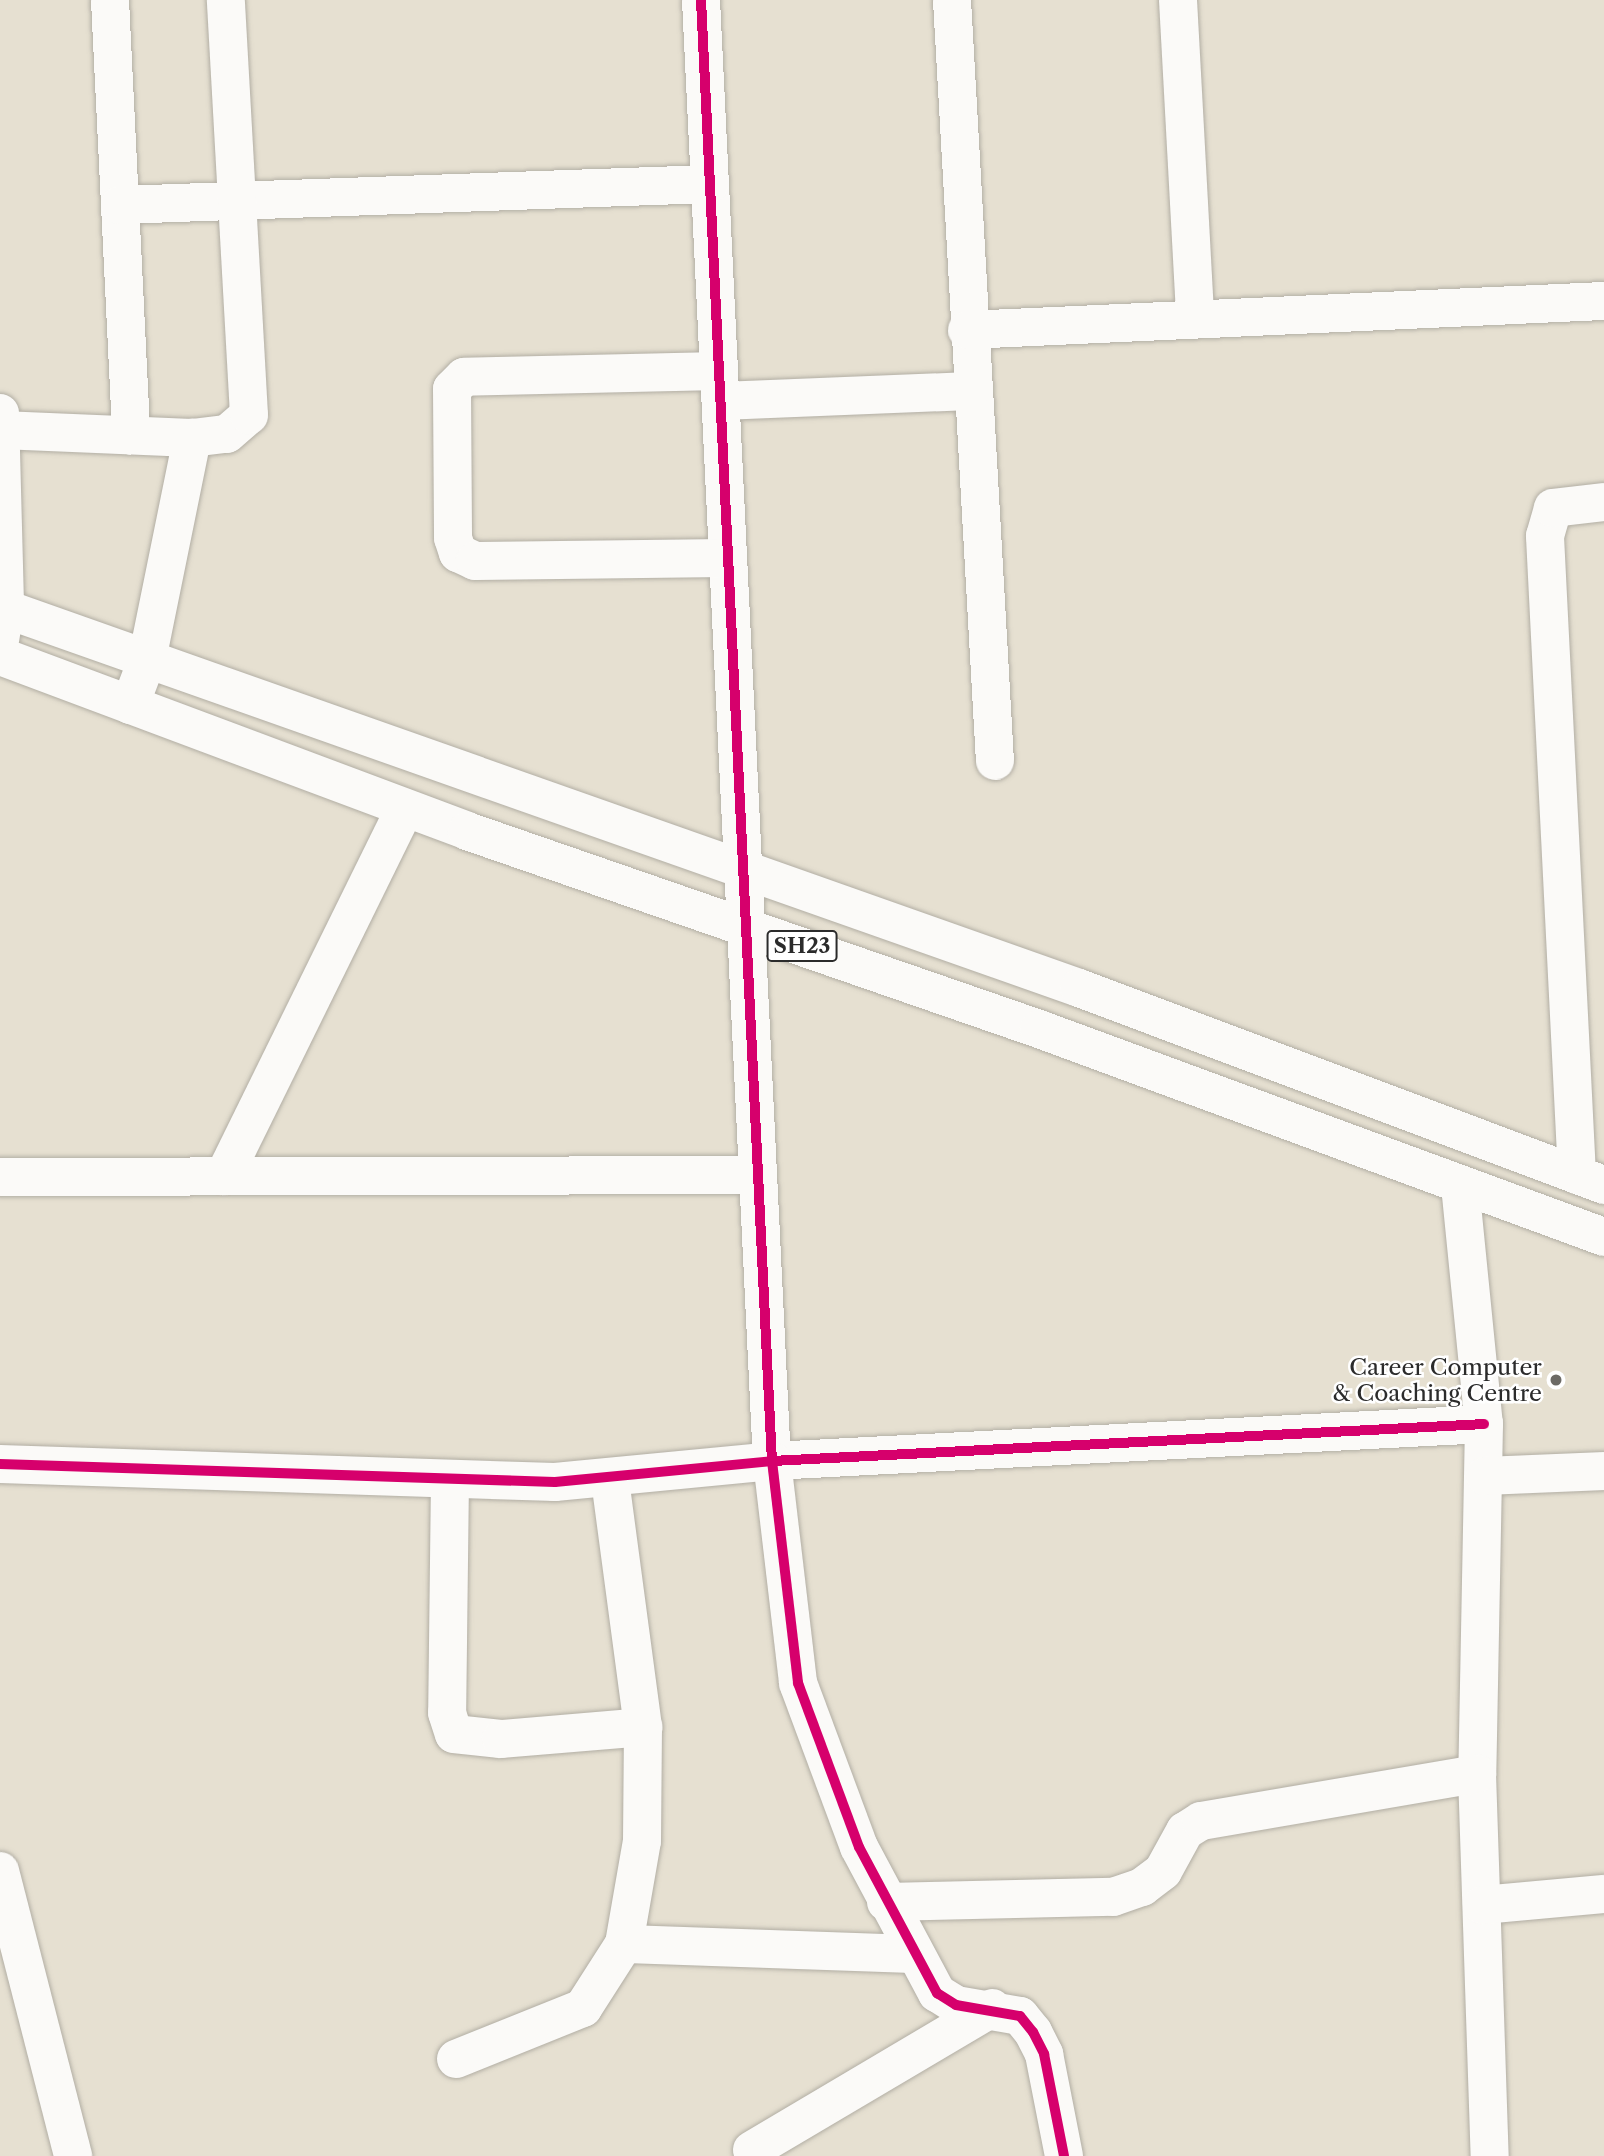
<!DOCTYPE html>
<html>
<head>
<meta charset="utf-8">
<style>
	body { margin:0 }
	#map { position:relative; width:1604px; height:2156px; overflow:hidden; background:#e6e0d1; font-family:"Libre Caslon Text",serif }
	div>[style] { position:absolute }
	[style*='--x'] { left:calc(var(--x)*1px); top:calc(var(--y)*1px); width:calc(var(--w)*1px); rotate:calc(var(--a)*1deg) }
	.roads { filter:drop-shadow(0 0 2px #b2aea4) drop-shadow(0 0 2px #b2aea4) }
	.minor>* { height:38px; margin:-19px; padding:0 19px; transform-origin:19px; border-radius:19px; background:#fbfaf8 }
	.major>* { height:38px; margin:-19px; padding:0 19px; transform-origin:19px; border-radius:19px; background:#fbfaf8 }
	.cycleway>* { height:10px; margin:-5px; padding:0 5px; transform-origin:5px; border-radius:5px; background:#d6006c }
	.dots>* { width:19px; height:19px; translate:-50% -50%; box-sizing:border-box; border:4px solid #fff; border-radius:50% }
	span { translate:-50% -50%; white-space:nowrap; text-align:center; line-height:1.15; -webkit-text-stroke:5px #fff; paint-order:stroke }
	.shield-label span { padding:2px 5px; background:#fff; border:2px solid; border-radius:5px; -webkit-text-stroke-width:0 }
	.shield-label { font-size:21px; color:#2b2b2b; font-weight:700 }
	.poi-label { font-size:23px; color:#2b2b2b }
	.right { translate:-100% -50%; text-align:right }
</style>
</head>
<body>
<div id="map">
	<div class="roads">
		<div class="minor">
			<i style="--x:110;--y:0;--w:436;--a:87.2"></i>
			<i style="--x:701;--y:0;--w:1463;--a:87.22"></i>
			<i style="--x:772;--y:1461;--w:713;--a:-2.97"></i>
			<i style="--x:952;--y:0;--w:762;--a:86.77"></i>
			<i style="--x:1178;--y:0;--w:319;--a:86.9"></i>
			<i style="--x:120;--y:205;--w:590;--a:-2.04"></i>
			<i style="--x:967;--y:330;--w:638;--a:-2.61"></i>
			<i style="--x:719;--y:371;--w:255;--a:178.7"></i>
			<i style="--x:464;--y:377;--w:17;--a:135"></i>
			<i style="--x:452;--y:389;--w:149;--a:89.6"></i>
			<i style="--x:453;--y:538;--w:16;--a:72"></i>
			<i style="--x:458;--y:553;--w:19;--a:25"></i>
			<i style="--x:475;--y:561;--w:253;--a:-0.7"></i>
			<i style="--x:721;--y:401;--w:249;--a:-2.3"></i>
			<i style="--x:0;--y:413;--w:196;--a:88.5"></i>
			<i style="--x:5;--y:609;--w:30;--a:99"></i>
			<i style="--x:1;--y:430;--w:191;--a:2.4"></i>
			<i style="--x:192;--y:438;--w:35;--a:-7"></i>
			<i style="--x:227;--y:434;--w:29;--a:-41"></i>
			<i style="--x:249;--y:415;--w:416;--a:-93.2"></i>
			<i style="--x:130;--y:705;--w:48;--a:-69.3"></i>
			<i style="--x:147;--y:660;--w:227;--a:-78.5"></i>
			<i style="--x:1577;--y:1175;--w:640;--a:-92.87"></i>
			<i style="--x:1545;--y:536;--w:29;--a:-74"></i>
			<i style="--x:1553;--y:508;--w:51;--a:-6.7"></i>
			<i style="--x:224;--y:1176;--w:410;--a:-63.8"></i>
			<i style="--x:0;--y:1177;--w:758;--a:-0.15"></i>
			<i style="--x:1460;--y:1185;--w:240;--a:84.3"></i>
			<i style="--x:1484;--y:1424;--w:350;--a:91.1"></i>
			<i style="--x:1477;--y:1774;--w:382;--a:88.1"></i>
			<i style="--x:0;--y:1464;--w:555;--a:1.86"></i>
			<i style="--x:555;--y:1482;--w:218;--a:-5.5"></i>
			<i style="--x:772;--y:1461;--w:224;--a:83.3"></i>
			<i style="--x:798;--y:1683;--w:175;--a:69.6"></i>
			<i style="--x:859;--y:1847;--w:166;--a:61.9"></i>
			<i style="--x:937;--y:1993;--w:22;--a:32"></i>
			<i style="--x:956;--y:2005;--w:65;--a:9.8"></i>
			<i style="--x:1020;--y:2016;--w:21;--a:51"></i>
			<i style="--x:1033;--y:2032;--w:25;--a:63"></i>
			<i style="--x:1044;--y:2054;--w:104;--a:78.9"></i>
			<i style="--x:1485;--y:1476;--w:119;--a:-2.4"></i>
			<i style="--x:450;--y:1479;--w:234;--a:90.7"></i>
			<i style="--x:447;--y:1713;--w:22;--a:72"></i>
			<i style="--x:454;--y:1734;--w:47;--a:6.1"></i>
			<i style="--x:501;--y:1739;--w:143;--a:-4.8"></i>
			<i style="--x:0;--y:1871;--w:294;--a:75.6"></i>
			<i style="--x:886;--y:1902;--w:227;--a:-1.3"></i>
			<i style="--x:1113;--y:1897;--w:31;--a:-19"></i>
			<i style="--x:1142;--y:1887;--w:26;--a:-37"></i>
			<i style="--x:1163;--y:1871;--w:46;--a:-61.2"></i>
			<i style="--x:1185;--y:1831;--w:19;--a:-32"></i>
			<i style="--x:1201;--y:1821;--w:280;--a:-9.7"></i>
			<i style="--x:1482;--y:1905;--w:122;--a:-5.2"></i>
			<i style="--x:624;--y:1944;--w:291;--a:2"></i>
			<i style="--x:456;--y:2059;--w:137;--a:-21.9"></i>
			<i style="--x:583;--y:2008;--w:76;--a:-57.4"></i>
			<i style="--x:624;--y:1944;--w:105;--a:-80.1"></i>
			<i style="--x:642;--y:1841;--w:114;--a:-89.5"></i>
			<i style="--x:643;--y:1727;--w:249;--a:-97.6"></i>
			<i style="--x:752;--y:2150;--w:279;--a:-30.6"></i>
		</div>
		<div class="major">
			<i style="--x:0;--y:607;--w:1144;--a:19.45"></i>
			<i style="--x:1079;--y:988;--w:561;--a:20.57"></i>
			<i style="--x:0;--y:656;--w:499;--a:20.5"></i>
			<i style="--x:467;--y:831;--w:605;--a:19.09"></i>
			<i style="--x:1039;--y:1029;--w:602;--a:20.21"></i>
		</div>
	</div>
	<div class="cycleway">
		<i style="--x:701;--y:0;--w:1463;--a:87.22"></i>
		<i style="--x:772;--y:1461;--w:713;--a:-2.97"></i>
		<i style="--x:0;--y:1464;--w:555;--a:1.86"></i>
		<i style="--x:555;--y:1482;--w:218;--a:-5.5"></i>
		<i style="--x:772;--y:1461;--w:224;--a:83.3"></i>
		<i style="--x:798;--y:1683;--w:175;--a:69.6"></i>
		<i style="--x:859;--y:1847;--w:166;--a:61.9"></i>
		<i style="--x:937;--y:1993;--w:22;--a:32"></i>
		<i style="--x:956;--y:2005;--w:65;--a:9.8"></i>
		<i style="--x:1020;--y:2016;--w:21;--a:51"></i>
		<i style="--x:1033;--y:2032;--w:25;--a:63"></i>
		<i style="--x:1044;--y:2054;--w:104;--a:78.9"></i>
	</div>
	<div class="dots">
		<i style="left:1556px;top:1380px;background:#6c6a65"></i>
	</div>
	<div class="shield-label">
		<span style="left:802px;top:946px">SH23</span>
	</div>
	<div class="poi-label">
		<span class="right" style="left:1542px;top:1380px">Career Computer<br>&amp; Coaching Centre</span>
	</div>
</div>
</body>
</html>
